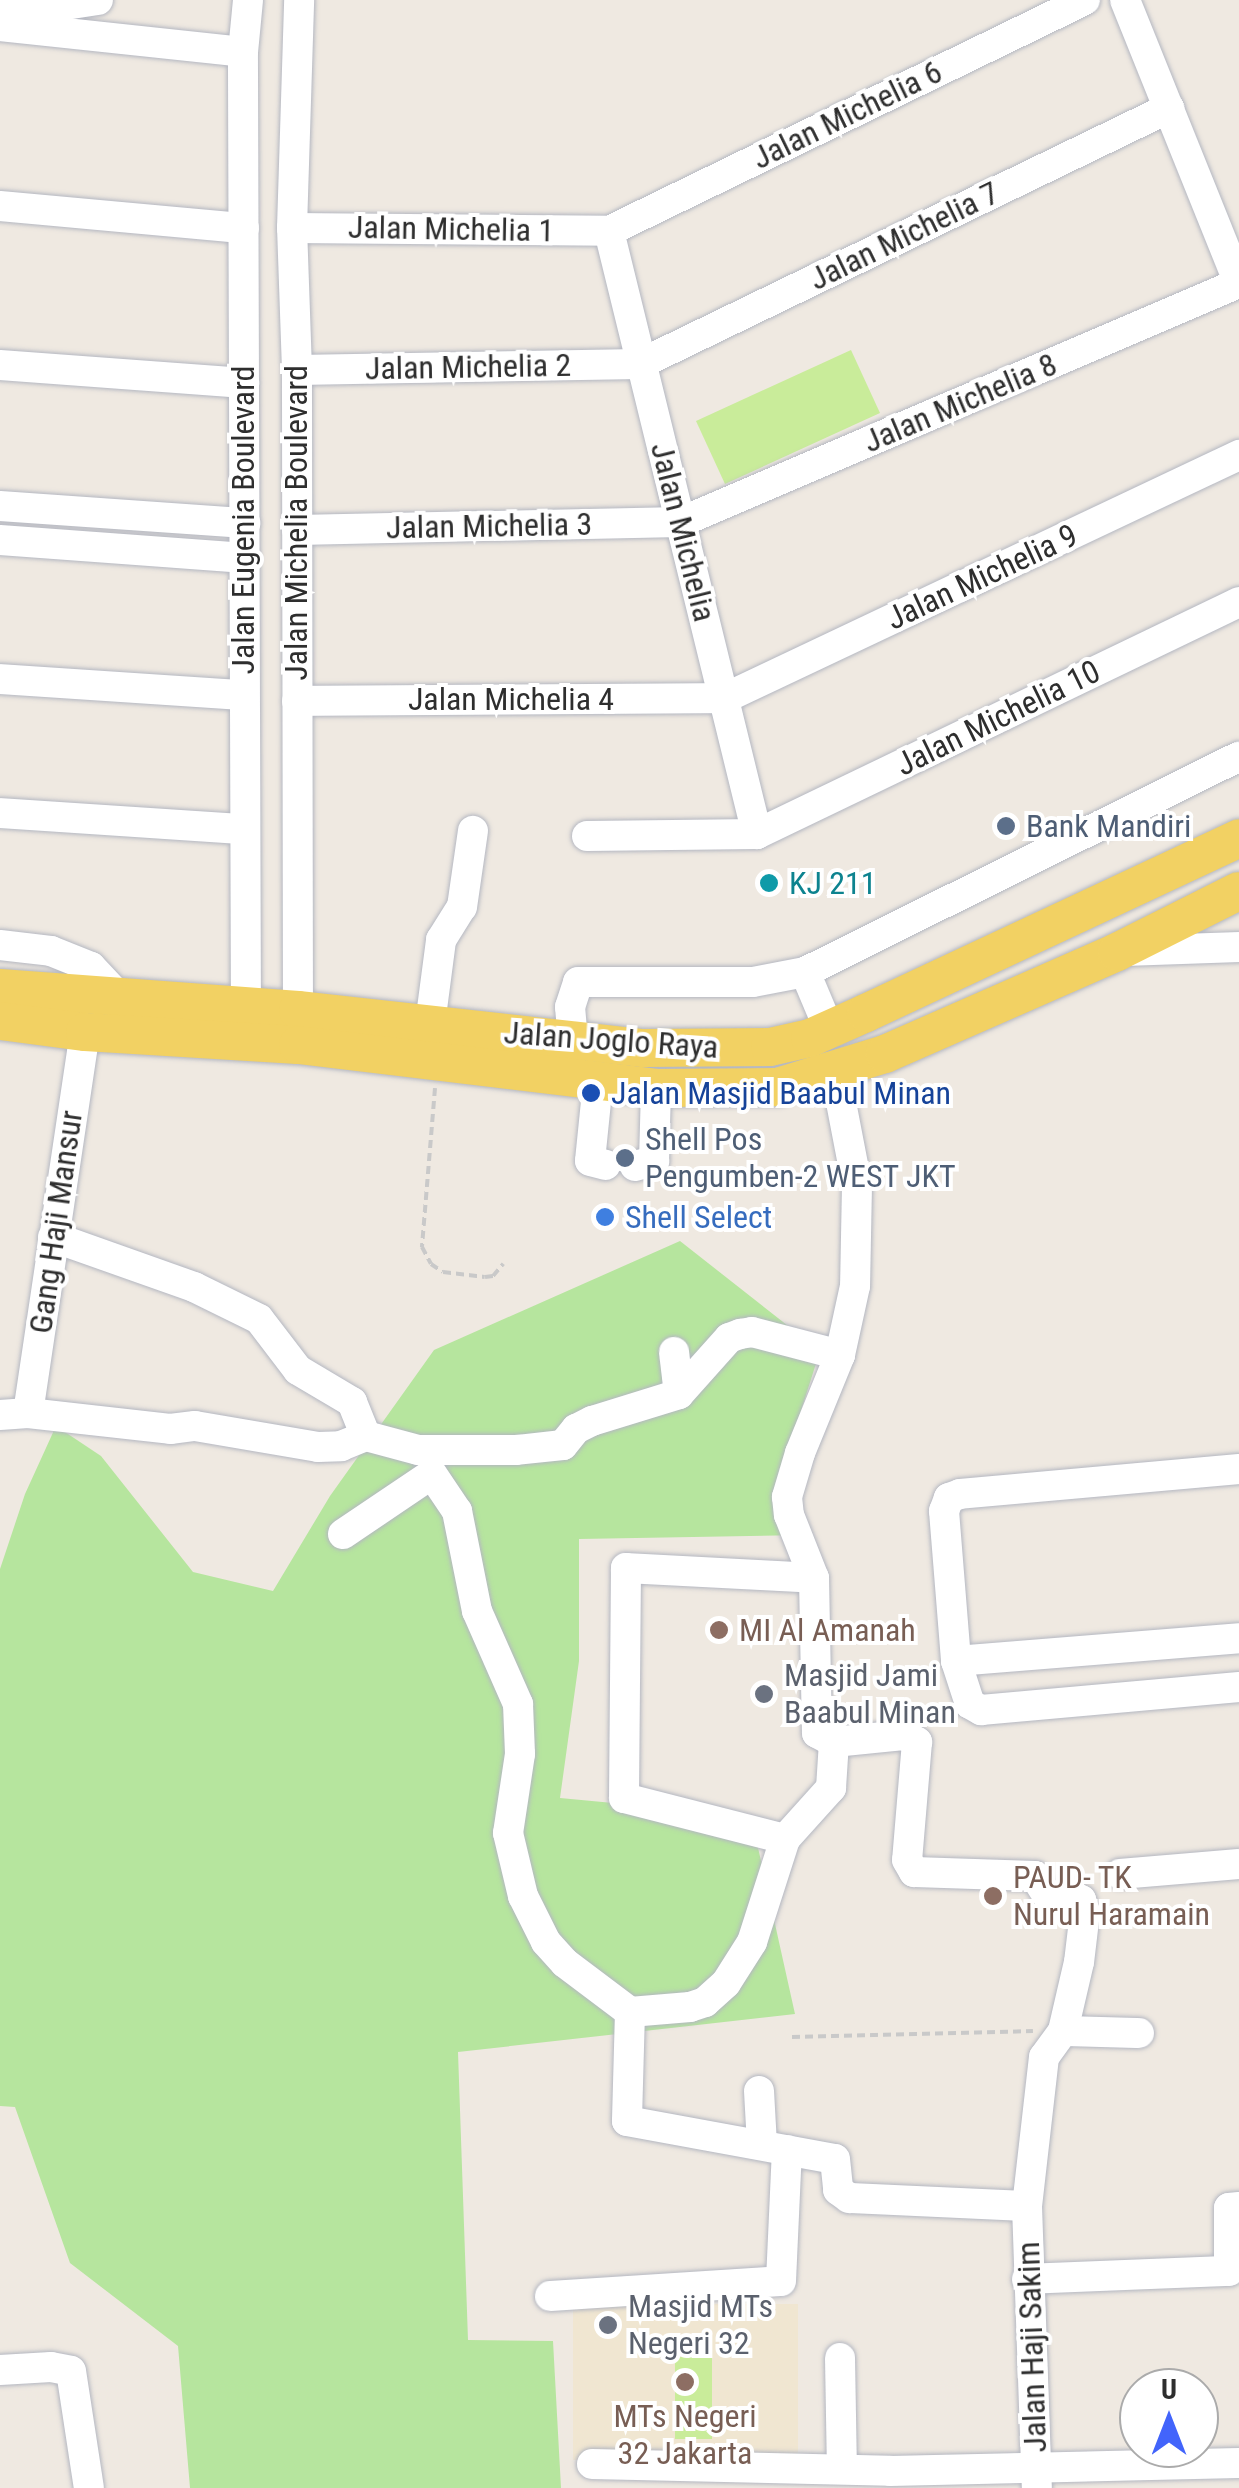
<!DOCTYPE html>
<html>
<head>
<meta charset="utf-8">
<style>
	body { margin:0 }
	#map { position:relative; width:1239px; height:2488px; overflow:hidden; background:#efe9e1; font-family:"Roboto Condensed",sans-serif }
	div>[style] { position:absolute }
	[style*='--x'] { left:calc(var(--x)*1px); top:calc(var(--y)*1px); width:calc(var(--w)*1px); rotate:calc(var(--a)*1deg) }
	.education>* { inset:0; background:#f0e6d1 }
	.green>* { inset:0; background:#b6e59e }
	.pitch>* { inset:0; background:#c9ec9a }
	.path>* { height:4px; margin-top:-2px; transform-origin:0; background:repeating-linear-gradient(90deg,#c9c9c9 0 8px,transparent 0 13px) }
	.roads { filter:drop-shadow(0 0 2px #b4b7c1) drop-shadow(0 0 2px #b4b7c1) }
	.minor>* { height:30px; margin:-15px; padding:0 15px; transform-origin:15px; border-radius:15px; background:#fff }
	.major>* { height:38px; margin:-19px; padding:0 19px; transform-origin:19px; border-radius:19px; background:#f2d163 }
	.dots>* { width:28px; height:28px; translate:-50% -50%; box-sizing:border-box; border:5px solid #fff; border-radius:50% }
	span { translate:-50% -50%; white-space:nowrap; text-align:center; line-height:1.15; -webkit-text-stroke:8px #fff; paint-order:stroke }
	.street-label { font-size:32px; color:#2e2e2e }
	.service-label { font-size:32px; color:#4e5e75 }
	.left { translate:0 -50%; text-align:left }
	.culture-label { font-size:32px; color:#0d838f }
	.transit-label { font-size:32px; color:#164399 }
	.shop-label { font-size:32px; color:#366cbe }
	.education-label { font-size:32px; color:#785e54 }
	.worship-label { font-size:32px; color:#5b616d }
	.north { position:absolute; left:1119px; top:2368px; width:100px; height:100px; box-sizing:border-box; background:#fff; border:2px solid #ababab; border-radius:50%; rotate:0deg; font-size:28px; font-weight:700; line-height:40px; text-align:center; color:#2e2e2e }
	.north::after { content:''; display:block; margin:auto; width:35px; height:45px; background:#4264fb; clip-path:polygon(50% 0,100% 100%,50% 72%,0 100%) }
</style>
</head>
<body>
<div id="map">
	<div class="education">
		<i style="clip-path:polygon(573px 2296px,645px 2304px,798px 2304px,798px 2460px,573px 2460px)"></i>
	</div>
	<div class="green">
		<i style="clip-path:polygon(680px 1241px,820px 1351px,792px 1439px,803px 1535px,579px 1539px,579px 1661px,560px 1798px,751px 1816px,795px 2014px,458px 2052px,468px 2340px,553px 2341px,561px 2488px,190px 2488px,178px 2346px,70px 2263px,15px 2107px,0 2106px,0 1569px,25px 1494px,56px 1426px,101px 1456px,193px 1572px,273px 1591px,330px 1496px,434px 1350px)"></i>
	</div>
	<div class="pitch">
		<i style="clip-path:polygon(851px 350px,880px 413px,725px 484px,696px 421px)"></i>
		<i style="clip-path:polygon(675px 2357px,712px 2357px,712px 2439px,675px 2439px)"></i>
	</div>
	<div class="path">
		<i style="--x:435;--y:1088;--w:160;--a:94.7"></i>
		<i style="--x:422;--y:1247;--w:19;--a:62"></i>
		<i style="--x:431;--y:1264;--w:14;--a:34"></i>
		<i style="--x:443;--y:1272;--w:42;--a:6.8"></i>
		<i style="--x:485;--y:1277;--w:8;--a:-7"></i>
		<i style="--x:493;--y:1276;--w:16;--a:-50"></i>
		<i style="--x:792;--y:2037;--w:241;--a:-1.4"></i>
	</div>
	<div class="roads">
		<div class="minor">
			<i style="--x:1125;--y:0;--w:305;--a:68.1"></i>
			<i style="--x:0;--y:15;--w:99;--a:-8.7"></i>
			<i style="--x:0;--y:26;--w:244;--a:6.1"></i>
			<i style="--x:0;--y:206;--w:245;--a:5.2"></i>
			<i style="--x:292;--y:228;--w:317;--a:0.5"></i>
			<i style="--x:609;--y:231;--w:529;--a:-25.89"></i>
			<i style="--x:609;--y:231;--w:621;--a:76.21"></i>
			<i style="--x:0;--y:365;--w:245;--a:4.2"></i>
			<i style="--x:297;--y:370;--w:343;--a:-1"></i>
			<i style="--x:640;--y:364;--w:588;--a:-25.82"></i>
			<i style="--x:0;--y:506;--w:246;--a:4"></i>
			<i style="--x:297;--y:530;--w:384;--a:-1.2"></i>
			<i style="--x:681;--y:522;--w:607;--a:-23.19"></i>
			<i style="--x:0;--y:540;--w:246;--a:4.2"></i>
			<i style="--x:0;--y:679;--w:243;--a:3.8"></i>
			<i style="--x:297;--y:701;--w:428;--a:-0.4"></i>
			<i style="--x:725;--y:698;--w:569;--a:-25.3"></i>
			<i style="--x:0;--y:813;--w:245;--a:3.8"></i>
			<i style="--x:587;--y:836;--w:170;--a:-0.7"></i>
			<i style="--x:757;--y:834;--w:535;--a:-25.7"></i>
			<i style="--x:0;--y:945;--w:51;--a:6.7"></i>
			<i style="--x:51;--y:951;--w:43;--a:21.8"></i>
			<i style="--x:91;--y:967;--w:45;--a:46.8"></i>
			<i style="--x:1125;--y:951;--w:114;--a:-2"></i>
			<i style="--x:805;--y:972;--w:62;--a:67.2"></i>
			<i style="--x:430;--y:1024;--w:85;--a:-82.5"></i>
			<i style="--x:441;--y:940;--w:39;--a:-58"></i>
			<i style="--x:462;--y:907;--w:77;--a:-81.8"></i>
			<i style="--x:246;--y:1027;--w:975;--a:-90.18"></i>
			<i style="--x:243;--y:52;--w:52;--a:-84.5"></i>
			<i style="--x:298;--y:1032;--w:662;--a:-90.09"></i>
			<i style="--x:297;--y:370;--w:142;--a:-92"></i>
			<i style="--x:292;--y:228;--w:228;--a:-88.2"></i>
			<i style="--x:573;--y:1041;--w:34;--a:-95"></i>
			<i style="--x:570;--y:1007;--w:26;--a:-72"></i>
			<i style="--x:578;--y:982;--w:175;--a:0"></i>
			<i style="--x:753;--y:982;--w:53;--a:-10.9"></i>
			<i style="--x:805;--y:972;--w:484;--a:-26.4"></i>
			<i style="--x:835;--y:1071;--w:116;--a:79.1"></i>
			<i style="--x:857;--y:1185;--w:101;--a:91.1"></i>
			<i style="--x:855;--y:1286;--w:71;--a:102.3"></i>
			<i style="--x:840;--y:1355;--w:106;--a:112.2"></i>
			<i style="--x:800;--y:1453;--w:46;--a:106.5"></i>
			<i style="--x:787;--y:1497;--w:18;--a:84"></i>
			<i style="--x:789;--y:1515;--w:68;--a:68.4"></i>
			<i style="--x:814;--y:1578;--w:155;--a:88.9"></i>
			<i style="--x:817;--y:1733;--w:19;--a:28"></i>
			<i style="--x:834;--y:1742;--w:70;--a:-5.7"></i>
			<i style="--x:904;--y:1735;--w:15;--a:28"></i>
			<i style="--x:917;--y:1742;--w:118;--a:94.8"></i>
			<i style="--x:907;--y:1860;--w:14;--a:60"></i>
			<i style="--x:914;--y:1872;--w:121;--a:1.9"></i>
			<i style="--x:1035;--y:1876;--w:22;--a:58"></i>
			<i style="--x:1047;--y:1895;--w:28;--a:4"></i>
			<i style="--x:1075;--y:1897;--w:7;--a:27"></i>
			<i style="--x:1081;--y:1900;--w:13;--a:72"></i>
			<i style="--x:1085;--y:1912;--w:50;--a:96.8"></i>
			<i style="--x:1079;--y:1962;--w:71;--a:103.1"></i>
			<i style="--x:1063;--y:2031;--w:32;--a:126"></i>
			<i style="--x:1044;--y:2057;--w:150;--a:96.5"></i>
			<i style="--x:1027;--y:2206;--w:282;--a:88"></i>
			<i style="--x:598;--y:1082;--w:79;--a:95.8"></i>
			<i style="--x:590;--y:1161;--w:16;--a:14"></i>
			<i style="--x:635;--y:1166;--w:20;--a:-15"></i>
			<i style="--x:654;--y:1161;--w:73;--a:-88.4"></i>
			<i style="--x:53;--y:1237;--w:150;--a:19.5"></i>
			<i style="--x:194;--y:1287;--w:72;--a:26.2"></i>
			<i style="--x:259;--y:1319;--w:64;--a:52.6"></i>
			<i style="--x:298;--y:1370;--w:63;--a:30.7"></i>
			<i style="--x:352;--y:1402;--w:37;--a:68"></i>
			<i style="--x:674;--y:1352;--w:42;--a:83.2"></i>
			<i style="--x:28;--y:1413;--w:385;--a:-81.5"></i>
			<i style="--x:0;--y:1415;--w:28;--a:-4"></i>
			<i style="--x:28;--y:1413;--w:143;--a:6.4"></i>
			<i style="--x:170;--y:1429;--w:25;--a:-7"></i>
			<i style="--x:195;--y:1426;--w:125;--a:9.7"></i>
			<i style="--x:318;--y:1447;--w:23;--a:-2"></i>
			<i style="--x:341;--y:1446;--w:27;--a:-22"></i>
			<i style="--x:366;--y:1436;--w:54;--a:15.1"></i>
			<i style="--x:418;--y:1450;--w:98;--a:0"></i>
			<i style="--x:516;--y:1450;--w:47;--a:-6.1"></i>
			<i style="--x:563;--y:1445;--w:21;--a:-51"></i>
			<i style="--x:576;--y:1429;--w:18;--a:-27"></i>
			<i style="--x:592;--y:1421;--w:91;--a:-17.2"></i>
			<i style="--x:679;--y:1394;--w:75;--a:-48.2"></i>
			<i style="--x:729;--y:1338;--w:12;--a:-20"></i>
			<i style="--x:740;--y:1334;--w:12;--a:-9"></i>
			<i style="--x:752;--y:1332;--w:91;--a:14.6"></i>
			<i style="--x:1239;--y:1469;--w:280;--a:174.9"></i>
			<i style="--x:960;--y:1494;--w:12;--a:160"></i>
			<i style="--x:949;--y:1498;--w:14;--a:111"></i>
			<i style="--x:944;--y:1511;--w:150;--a:85.4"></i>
			<i style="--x:956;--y:1661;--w:45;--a:72"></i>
			<i style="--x:970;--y:1704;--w:13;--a:29"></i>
			<i style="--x:981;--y:1710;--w:259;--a:-5.1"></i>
			<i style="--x:343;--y:1534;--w:107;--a:-34"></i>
			<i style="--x:432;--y:1474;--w:45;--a:56"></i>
			<i style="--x:457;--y:1511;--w:102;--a:78.7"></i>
			<i style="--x:477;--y:1611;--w:102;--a:66.2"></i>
			<i style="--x:518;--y:1704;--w:50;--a:87.7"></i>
			<i style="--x:520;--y:1754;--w:80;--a:98.6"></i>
			<i style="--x:508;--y:1833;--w:65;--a:76.6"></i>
			<i style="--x:523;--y:1896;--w:51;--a:63.4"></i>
			<i style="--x:546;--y:1942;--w:28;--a:48"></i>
			<i style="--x:565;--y:1963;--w:81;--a:37"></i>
			<i style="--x:630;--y:2012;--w:60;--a:-4.8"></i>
			<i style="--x:690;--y:2007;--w:16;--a:-18"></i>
			<i style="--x:705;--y:2002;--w:28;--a:-42"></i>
			<i style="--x:726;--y:1983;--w:49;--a:-57.6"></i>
			<i style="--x:752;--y:1942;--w:108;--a:-72.2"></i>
			<i style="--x:785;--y:1839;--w:69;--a:-48"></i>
			<i style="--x:831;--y:1788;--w:46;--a:-86.3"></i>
			<i style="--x:956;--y:1661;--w:284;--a:-4.6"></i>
			<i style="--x:785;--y:1839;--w:166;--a:-165.7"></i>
			<i style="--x:624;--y:1798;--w:230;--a:-89.5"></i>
			<i style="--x:626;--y:1568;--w:188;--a:3"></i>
			<i style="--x:1120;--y:1874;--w:119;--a:-4.8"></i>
			<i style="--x:630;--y:2012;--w:109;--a:91.6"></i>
			<i style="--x:627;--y:2121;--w:211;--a:10.4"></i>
			<i style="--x:835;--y:2159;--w:31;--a:84"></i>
			<i style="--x:838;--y:2190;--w:14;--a:36"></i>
			<i style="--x:849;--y:2198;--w:178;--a:2.6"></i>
			<i style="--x:1063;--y:2031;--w:76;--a:1.5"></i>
			<i style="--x:759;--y:2091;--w:54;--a:86.8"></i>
			<i style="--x:1027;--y:2279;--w:202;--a:-2.3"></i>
			<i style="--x:1229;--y:2271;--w:63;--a:-90"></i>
			<i style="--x:1229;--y:2208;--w:10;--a:-6"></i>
			<i style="--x:550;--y:2296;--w:231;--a:-3.7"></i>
			<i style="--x:781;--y:2281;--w:131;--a:-87.4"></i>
			<i style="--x:840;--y:2358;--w:111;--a:89"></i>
			<i style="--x:0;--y:2370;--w:51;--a:-3.4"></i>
			<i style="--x:51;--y:2367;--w:20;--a:11"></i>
			<i style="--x:71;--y:2371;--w:118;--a:81.3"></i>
			<i style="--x:592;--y:2464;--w:298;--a:1.3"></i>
			<i style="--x:890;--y:2471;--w:349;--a:-1.3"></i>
		</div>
		<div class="major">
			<i style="--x:0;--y:988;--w:299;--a:4.2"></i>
			<i style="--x:298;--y:1010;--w:347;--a:6.3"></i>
			<i style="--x:643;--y:1048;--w:127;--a:-0.5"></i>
			<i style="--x:770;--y:1047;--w:41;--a:-12.7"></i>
			<i style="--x:810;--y:1038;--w:61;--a:-24.1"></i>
			<i style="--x:866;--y:1013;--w:412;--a:-25.1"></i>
			<i style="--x:0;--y:1021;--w:86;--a:7.4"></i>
			<i style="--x:85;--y:1032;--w:213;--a:3.5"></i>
			<i style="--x:298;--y:1045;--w:361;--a:6.8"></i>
			<i style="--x:656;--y:1088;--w:121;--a:-0.5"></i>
			<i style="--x:777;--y:1087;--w:113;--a:-17"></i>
			<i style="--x:885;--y:1054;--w:253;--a:-23.7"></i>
			<i style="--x:1117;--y:952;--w:136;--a:-26.6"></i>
		</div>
	</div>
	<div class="dots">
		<i style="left:1006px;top:826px;background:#5c6f8a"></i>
		<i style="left:769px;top:883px;background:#0f9aa8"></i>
		<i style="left:591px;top:1093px;background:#1a4fb4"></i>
		<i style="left:625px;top:1158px;background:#5c6f8a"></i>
		<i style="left:605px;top:1217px;background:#3f7fe0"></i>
		<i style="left:719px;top:1630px;background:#8d6e63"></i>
		<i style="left:764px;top:1694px;background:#6b7280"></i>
		<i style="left:993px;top:1896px;background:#8d6e63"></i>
		<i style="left:608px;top:2325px;background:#6b7280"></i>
		<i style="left:685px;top:2382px;background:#8d6e63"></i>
	</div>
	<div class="street-label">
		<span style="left:847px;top:115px;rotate:-26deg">Jalan Michelia 6</span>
		<span style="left:451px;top:229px;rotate:1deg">Jalan Michelia 1</span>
		<span style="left:904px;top:236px;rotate:-26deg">Jalan Michelia 7</span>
		<span style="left:468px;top:367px;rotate:-1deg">Jalan Michelia 2</span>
		<span style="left:960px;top:403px;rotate:-23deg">Jalan Michelia 8</span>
		<span style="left:243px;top:520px;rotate:-90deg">Jalan Eugenia Boulevard</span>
		<span style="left:296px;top:523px;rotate:-90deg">Jalan Michelia Boulevard</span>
		<span style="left:489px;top:526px;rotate:-1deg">Jalan Michelia 3</span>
		<span style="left:683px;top:532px;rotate:76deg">Jalan Michelia</span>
		<span style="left:982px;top:577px;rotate:-25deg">Jalan Michelia 9</span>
		<span style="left:511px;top:699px">Jalan Michelia 4</span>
		<span style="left:998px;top:718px;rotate:-26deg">Jalan Michelia 10</span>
		<span style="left:611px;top:1040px;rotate:4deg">Jalan Joglo Raya</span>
		<span style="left:56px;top:1222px;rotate:-82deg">Gang Haji Mansur</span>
		<span style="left:1032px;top:2347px;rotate:-92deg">Jalan Haji Sakim</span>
	</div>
	<div class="service-label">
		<span class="left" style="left:1026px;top:826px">Bank Mandiri</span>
		<span class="left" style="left:645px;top:1158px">Shell Pos<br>Pengumben-2 WEST JKT</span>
	</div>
	<div class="culture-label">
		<span class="left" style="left:789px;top:883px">KJ 211</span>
	</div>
	<div class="transit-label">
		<span class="left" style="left:611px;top:1093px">Jalan Masjid Baabul Minan</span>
	</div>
	<div class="shop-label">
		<span class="left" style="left:625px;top:1217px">Shell Select</span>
	</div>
	<div class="education-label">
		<span class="left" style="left:739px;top:1630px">MI Al Amanah</span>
		<span class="left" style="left:1013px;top:1896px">PAUD- TK<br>Nurul Haramain</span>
		<span style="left:685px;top:2435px">MTs Negeri<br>32 Jakarta</span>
	</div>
	<div class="worship-label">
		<span class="left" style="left:784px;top:1694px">Masjid Jami<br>Baabul Minan</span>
		<span class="left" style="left:628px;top:2325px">Masjid MTs<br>Negeri 32</span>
	</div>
	<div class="north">U</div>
</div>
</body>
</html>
